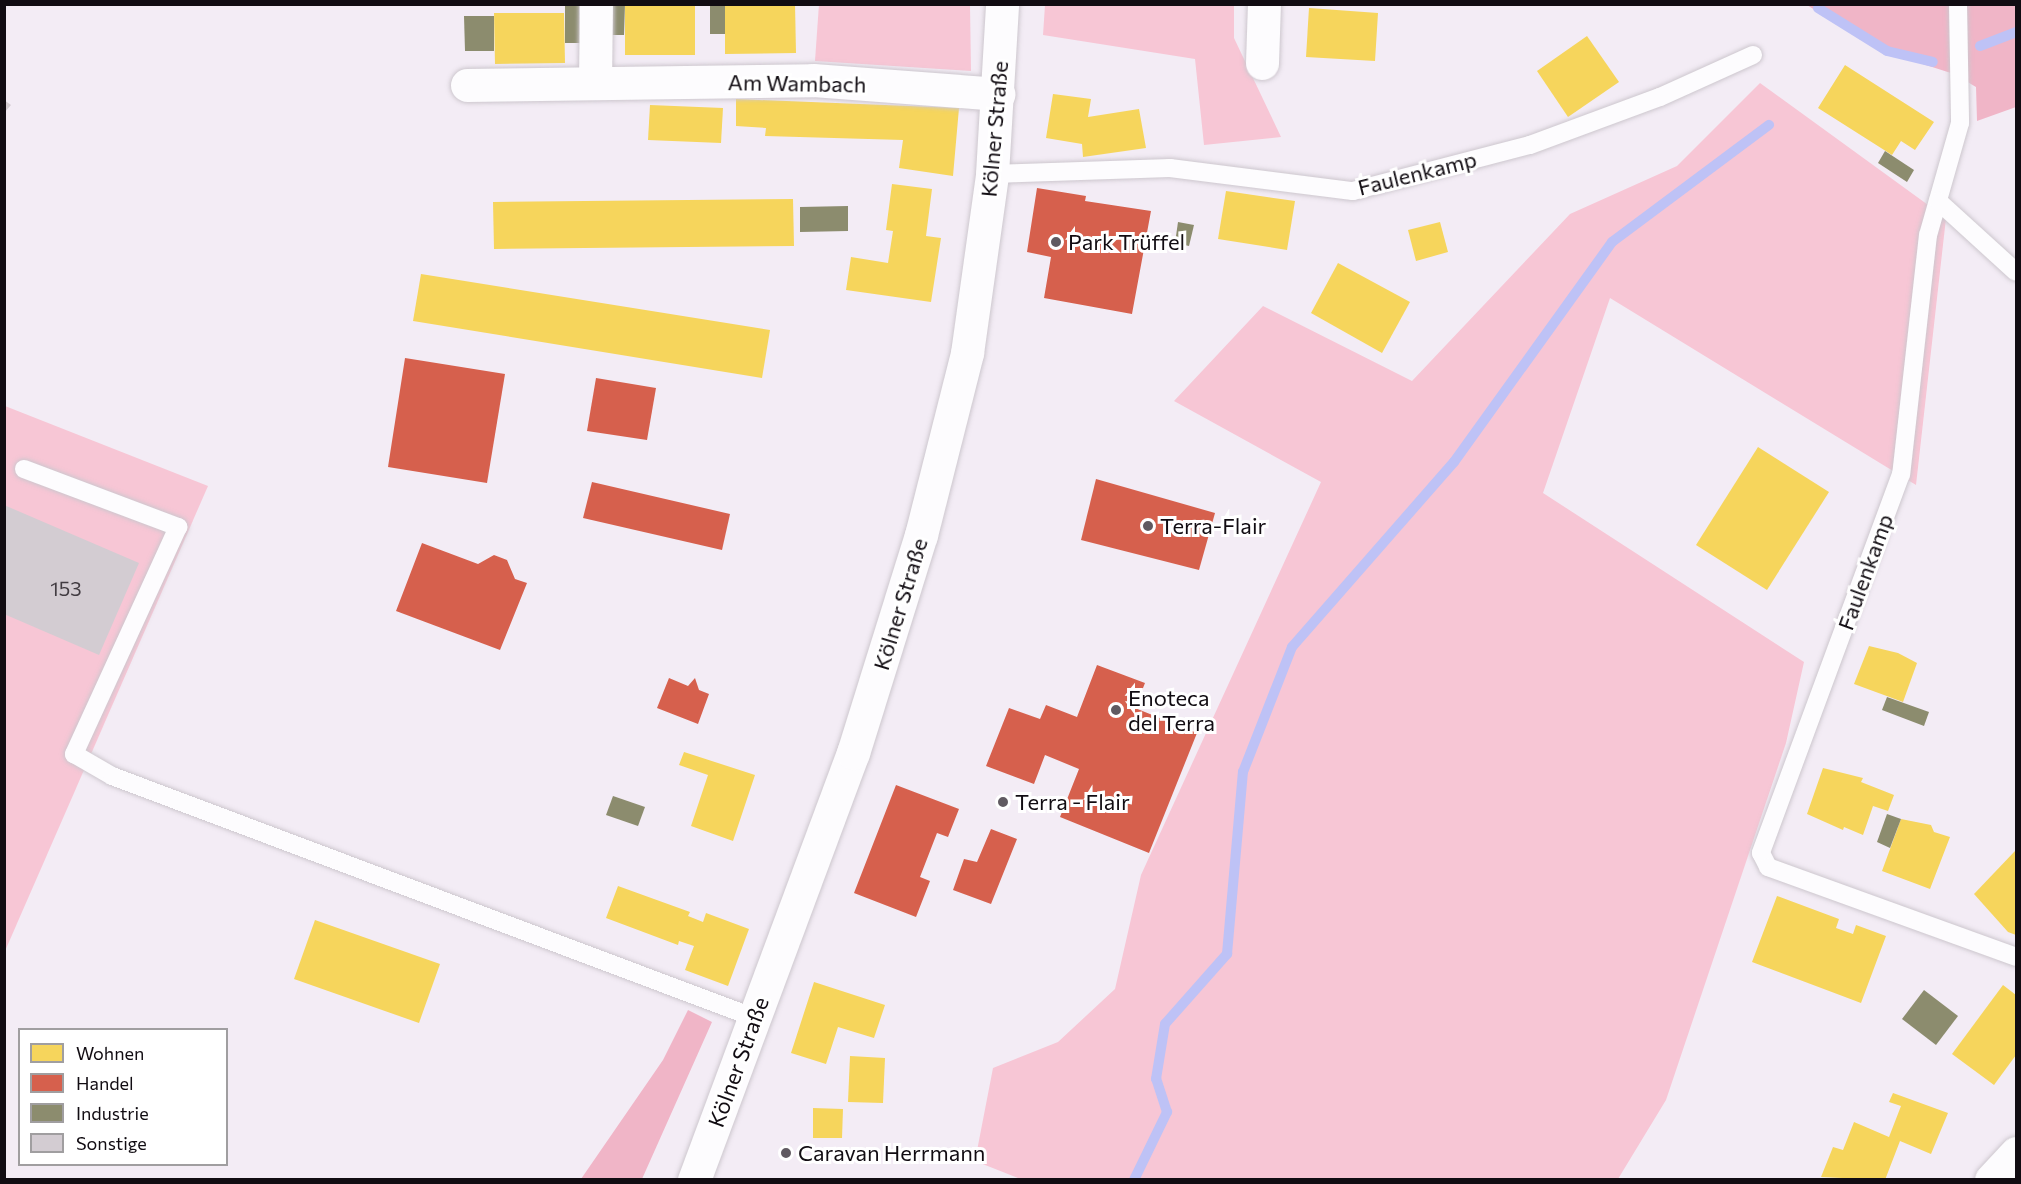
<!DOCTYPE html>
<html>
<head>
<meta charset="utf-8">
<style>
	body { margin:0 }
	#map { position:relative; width:2021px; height:1184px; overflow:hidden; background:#f3ecf5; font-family:Commissioner,sans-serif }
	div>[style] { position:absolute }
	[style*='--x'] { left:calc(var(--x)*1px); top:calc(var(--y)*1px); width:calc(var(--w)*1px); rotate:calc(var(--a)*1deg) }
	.green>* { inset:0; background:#f7c6d5 }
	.forest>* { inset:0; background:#f0b5c7 }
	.homes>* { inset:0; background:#f6d55c }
	.shops>* { inset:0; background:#d6604d }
	.industry>* { inset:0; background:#8c8c6e }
	.stream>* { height:10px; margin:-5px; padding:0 5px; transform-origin:5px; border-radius:5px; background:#bec2f6 }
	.building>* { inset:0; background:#d3ccd2 }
	.roads { filter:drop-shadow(0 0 2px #cdc7ce) drop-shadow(0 0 2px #cdc7ce) }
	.lane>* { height:18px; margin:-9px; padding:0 9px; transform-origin:9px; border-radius:9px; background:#fdfcfe }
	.street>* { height:33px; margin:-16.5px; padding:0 16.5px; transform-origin:16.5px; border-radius:16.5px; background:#fdfcfe }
	.primary>* { height:33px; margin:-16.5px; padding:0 16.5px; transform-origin:16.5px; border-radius:16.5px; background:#fdfcfe }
	.dots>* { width:16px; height:16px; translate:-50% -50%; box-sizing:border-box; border:3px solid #fff; border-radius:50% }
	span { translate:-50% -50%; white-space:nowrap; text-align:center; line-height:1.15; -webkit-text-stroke:6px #fff; paint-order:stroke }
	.number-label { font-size:20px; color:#423c42 }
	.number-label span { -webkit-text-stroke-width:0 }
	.street-label { font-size:22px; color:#110c12 }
	.poi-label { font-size:22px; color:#110c12 }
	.left { translate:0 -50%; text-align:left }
	.frame { position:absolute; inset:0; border:6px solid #110c12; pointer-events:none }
	.legend { position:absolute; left:18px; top:1028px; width:210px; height:138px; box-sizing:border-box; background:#fff; border:2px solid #a09ea0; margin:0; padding:8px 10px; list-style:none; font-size:18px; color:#110c12 }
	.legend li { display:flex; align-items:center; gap:12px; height:30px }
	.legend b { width:30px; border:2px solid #a09ea0 }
</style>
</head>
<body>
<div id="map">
	<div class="green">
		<i style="clip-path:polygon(819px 4px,970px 5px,971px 71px,815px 61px)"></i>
		<i style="clip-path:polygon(1045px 5px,1234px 5px,1234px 38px,1281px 137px,1204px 145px,1195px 59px,1043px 35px)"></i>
		<i style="clip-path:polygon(1760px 83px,1946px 218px,1916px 485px,1610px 298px,1543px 493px,1804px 662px,1786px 743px,1666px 1100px,1618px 1179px,1023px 1180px,975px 1161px,993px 1068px,1058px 1042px,1115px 989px,1141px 875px,1321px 482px,1174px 401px,1263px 306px,1412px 381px,1570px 214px,1677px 166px)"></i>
		<i style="clip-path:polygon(5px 406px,208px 486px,5px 951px)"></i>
	</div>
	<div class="forest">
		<i style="clip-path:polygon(1807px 5px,2016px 5px,2016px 107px,1977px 121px,1976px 87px,1954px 74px,1879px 50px)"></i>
		<i style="clip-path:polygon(688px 1010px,712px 1022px,642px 1179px,581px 1179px,663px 1060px)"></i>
	</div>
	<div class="homes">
		<i style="clip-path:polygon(695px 4px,695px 55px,625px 55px,625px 5px)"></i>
		<i style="clip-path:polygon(725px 4px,795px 4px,796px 53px,725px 54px)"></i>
		<i style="clip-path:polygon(1309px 8px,1378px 13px,1375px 61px,1306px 57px)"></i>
		<i style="clip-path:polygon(494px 13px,564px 13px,565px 63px,495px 64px)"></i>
		<i style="clip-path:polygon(1587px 36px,1619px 82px,1568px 117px,1537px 71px)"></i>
		<i style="clip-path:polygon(1845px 65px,1934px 122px,1915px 150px,1901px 141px,1892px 155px,1818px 108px)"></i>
		<i style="clip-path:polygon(1053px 94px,1091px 99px,1088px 117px,1139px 109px,1146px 148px,1083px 157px,1082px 144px,1046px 138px)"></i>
		<i style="clip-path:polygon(736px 99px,959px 108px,953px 176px,899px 168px,903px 140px,765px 136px,766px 128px,736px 126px)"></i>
		<i style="clip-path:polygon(650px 105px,723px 108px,721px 143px,648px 140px)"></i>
		<i style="clip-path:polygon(892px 184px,932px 189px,926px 236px,941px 238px,931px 302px,846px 290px,851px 257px,888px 263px,893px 231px,886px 230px)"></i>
		<i style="clip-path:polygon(1226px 191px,1295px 201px,1287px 250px,1218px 239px)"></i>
		<i style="clip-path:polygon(793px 199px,794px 246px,494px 249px,493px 202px)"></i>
		<i style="clip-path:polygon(1440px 222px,1448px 252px,1416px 261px,1408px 230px)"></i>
		<i style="clip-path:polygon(1338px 263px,1410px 302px,1382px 353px,1311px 313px)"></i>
		<i style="clip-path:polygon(421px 274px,770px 330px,762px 378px,413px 321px)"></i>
		<i style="clip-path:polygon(1758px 447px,1829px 492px,1767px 590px,1696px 545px)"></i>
		<i style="clip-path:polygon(1869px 646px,1898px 653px,1917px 663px,1903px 702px,1854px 684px)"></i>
		<i style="clip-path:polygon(684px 752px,755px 775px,733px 841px,691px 826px,708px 775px,679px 765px)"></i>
		<i style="clip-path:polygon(1823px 768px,1863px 778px,1861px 782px,1894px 795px,1888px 811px,1873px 806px,1863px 835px,1844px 827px,1843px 830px,1807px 814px)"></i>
		<i style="clip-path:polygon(1901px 819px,1931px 825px,1934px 832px,1950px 837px,1930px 889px,1882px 871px)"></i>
		<i style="clip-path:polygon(2015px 851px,2016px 852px,2016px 935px,2008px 932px,1974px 894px)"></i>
		<i style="clip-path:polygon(618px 886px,690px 912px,688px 916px,703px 922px,706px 913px,749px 929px,728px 986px,685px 970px,694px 946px,679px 941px,678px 945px,606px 918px)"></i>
		<i style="clip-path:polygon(1777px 896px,1839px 919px,1836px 928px,1853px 934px,1856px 925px,1886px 936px,1861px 1003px,1752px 962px)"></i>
		<i style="clip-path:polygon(315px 920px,440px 964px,419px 1023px,294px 979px)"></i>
		<i style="clip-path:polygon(814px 982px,885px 1005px,874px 1038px,838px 1027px,826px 1064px,791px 1053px)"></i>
		<i style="clip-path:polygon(2003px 985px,2016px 995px,2016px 1055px,1994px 1085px,1952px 1054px)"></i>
		<i style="clip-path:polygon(850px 1056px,885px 1058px,883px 1103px,848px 1102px)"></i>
		<i style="clip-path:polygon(1893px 1093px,1948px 1113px,1931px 1154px,1900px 1141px,1885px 1180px,1821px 1177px,1833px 1147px,1843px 1150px,1854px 1122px,1889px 1137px,1901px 1106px,1889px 1102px)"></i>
		<i style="clip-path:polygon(813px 1108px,843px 1109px,842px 1138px,813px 1138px)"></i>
	</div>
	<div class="shops">
		<i style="clip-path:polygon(1037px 188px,1086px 196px,1085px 201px,1151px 211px,1132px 314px,1044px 298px,1051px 257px,1027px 252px)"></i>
		<i style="clip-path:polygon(405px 358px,505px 374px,487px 483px,388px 467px)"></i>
		<i style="clip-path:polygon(596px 378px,656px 388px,647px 440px,587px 431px)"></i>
		<i style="clip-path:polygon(1096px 479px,1215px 513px,1199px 570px,1081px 540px)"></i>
		<i style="clip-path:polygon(592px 482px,730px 514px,722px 550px,583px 518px)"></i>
		<i style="clip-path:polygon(422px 543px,478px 564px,494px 555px,507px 560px,515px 579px,527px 583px,500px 650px,396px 611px)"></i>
		<i style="clip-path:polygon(1097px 665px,1145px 683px,1135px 708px,1197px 733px,1149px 853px,1060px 817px,1079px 769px,1045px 755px,1034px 784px,986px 766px,1009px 708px,1040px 719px,1046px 705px,1077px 717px)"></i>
		<i style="clip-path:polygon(669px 678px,688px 686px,695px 678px,699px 690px,709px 694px,698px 724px,657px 708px)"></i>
		<i style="clip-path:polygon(896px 785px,959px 809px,948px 837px,937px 833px,920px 877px,930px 881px,916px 917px,854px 893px)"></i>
		<i style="clip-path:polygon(991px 829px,1017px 839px,991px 904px,953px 890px,964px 859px,977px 862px)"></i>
	</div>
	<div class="industry">
		<i style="clip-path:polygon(565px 4px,579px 4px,580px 43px,565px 43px)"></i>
		<i style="clip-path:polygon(610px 4px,625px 4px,624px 35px,610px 35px)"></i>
		<i style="clip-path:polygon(710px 4px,725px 4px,725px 34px,710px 34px)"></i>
		<i style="clip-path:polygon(464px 16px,494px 16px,494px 51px,465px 51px)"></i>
		<i style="clip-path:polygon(1885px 151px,1914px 170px,1907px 182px,1878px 163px)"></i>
		<i style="clip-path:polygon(848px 206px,848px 231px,800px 232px,800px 207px)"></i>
		<i style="clip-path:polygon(1178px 222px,1194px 225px,1189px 246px,1175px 243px)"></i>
		<i style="clip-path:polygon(1887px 697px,1929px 712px,1924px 726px,1882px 710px)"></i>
		<i style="clip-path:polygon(613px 796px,645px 807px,638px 826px,606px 815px)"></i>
		<i style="clip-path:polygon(1887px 814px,1901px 819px,1890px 848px,1877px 842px)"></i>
		<i style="clip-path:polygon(1924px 990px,1958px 1016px,1936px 1045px,1902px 1019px)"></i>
	</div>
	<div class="stream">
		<i style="--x:1818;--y:8;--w:81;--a:31.9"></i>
		<i style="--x:1887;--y:51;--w:47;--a:13.4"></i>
		<i style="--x:1980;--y:46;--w:39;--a:-21"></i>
		<i style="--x:1134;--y:1180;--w:76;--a:-64.1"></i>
		<i style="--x:1167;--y:1112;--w:35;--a:-108"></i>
		<i style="--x:1156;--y:1079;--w:56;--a:-80.7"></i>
		<i style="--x:1165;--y:1024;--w:94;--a:-48.5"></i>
		<i style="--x:1227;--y:954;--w:183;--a:-85"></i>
		<i style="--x:1243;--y:772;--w:134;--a:-68.6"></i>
		<i style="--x:1292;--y:647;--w:246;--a:-48.8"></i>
		<i style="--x:1454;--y:462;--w:271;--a:-54.3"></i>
		<i style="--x:1612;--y:242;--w:196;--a:-36.7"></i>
	</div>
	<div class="building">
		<i style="clip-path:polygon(4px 100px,11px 105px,4px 113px)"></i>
		<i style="clip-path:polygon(4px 505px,139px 563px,99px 655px,4px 614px)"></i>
	</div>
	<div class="roads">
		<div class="lane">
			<i style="--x:1958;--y:4;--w:119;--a:89"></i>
			<i style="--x:1960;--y:123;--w:116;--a:105.9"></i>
			<i style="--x:1928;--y:235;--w:241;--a:96.4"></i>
			<i style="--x:1901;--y:474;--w:404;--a:110.3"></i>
			<i style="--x:1761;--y:853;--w:16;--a:63"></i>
			<i style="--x:1768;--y:867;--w:264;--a:19.9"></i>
			<i style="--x:992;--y:174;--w:178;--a:-1.9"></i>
			<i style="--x:1170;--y:168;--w:184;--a:7.2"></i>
			<i style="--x:1353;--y:191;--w:183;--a:-14.6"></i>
			<i style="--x:1530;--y:145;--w:139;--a:-20.3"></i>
			<i style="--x:1660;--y:97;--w:102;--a:-24.3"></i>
			<i style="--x:1938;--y:201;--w:105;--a:42.3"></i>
			<i style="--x:24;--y:469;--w:165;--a:20.6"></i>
			<i style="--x:178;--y:527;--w:250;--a:114.6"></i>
			<i style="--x:74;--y:754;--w:44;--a:30.1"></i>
			<i style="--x:112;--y:776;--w:687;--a:20.62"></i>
		</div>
		<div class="street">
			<i style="--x:1262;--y:63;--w:59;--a:-88.1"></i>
			<i style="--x:595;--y:83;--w:79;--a:-89.3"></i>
			<i style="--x:467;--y:85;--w:346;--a:-0.8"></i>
			<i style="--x:813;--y:80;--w:186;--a:4.3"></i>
			<i style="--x:1991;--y:1180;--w:37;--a:-47"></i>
		</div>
		<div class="primary">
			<i style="--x:694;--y:1180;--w:456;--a:-69.6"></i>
			<i style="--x:853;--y:753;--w:228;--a:-72.7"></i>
			<i style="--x:921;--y:535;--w:188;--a:-75.8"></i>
			<i style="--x:967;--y:353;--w:181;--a:-82"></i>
			<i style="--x:992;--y:174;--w:170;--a:-86.6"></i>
		</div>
	</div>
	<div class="dots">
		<i style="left:1056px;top:242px;background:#605a61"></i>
		<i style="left:1148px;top:526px;background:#605a61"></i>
		<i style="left:1116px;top:710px;background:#605a61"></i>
		<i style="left:1003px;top:802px;background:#605a61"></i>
		<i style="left:786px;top:1153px;background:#605a61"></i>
	</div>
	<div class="number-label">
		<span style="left:66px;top:588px">153</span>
	</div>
	<div class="street-label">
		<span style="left:797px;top:83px;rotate:1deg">Am Wambach</span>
		<span style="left:994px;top:129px;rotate:-85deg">Kölner Straße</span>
		<span style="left:1417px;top:173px;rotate:-14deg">Faulenkamp</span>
		<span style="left:1865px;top:572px;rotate:-70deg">Faulenkamp</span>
		<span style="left:900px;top:604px;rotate:-73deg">Kölner Straße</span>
		<span style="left:738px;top:1062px;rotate:-70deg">Kölner Straße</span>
	</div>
	<div class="poi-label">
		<span class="left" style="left:1068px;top:242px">Park Trüffel</span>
		<span class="left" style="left:1160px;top:526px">Terra-Flair</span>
		<span class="left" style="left:1128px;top:710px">Enoteca<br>del Terra</span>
		<span class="left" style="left:1015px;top:802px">Terra - Flair</span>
		<span class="left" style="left:798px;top:1153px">Caravan Herrmann</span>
	</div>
	<div class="frame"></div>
	<ul class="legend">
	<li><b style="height:16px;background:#f6d55c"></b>Wohnen</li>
	<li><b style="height:16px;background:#d6604d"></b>Handel</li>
	<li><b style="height:16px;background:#8c8c6e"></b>Industrie</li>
	<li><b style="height:16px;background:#d3ccd2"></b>Sonstige</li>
	</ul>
</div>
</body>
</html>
